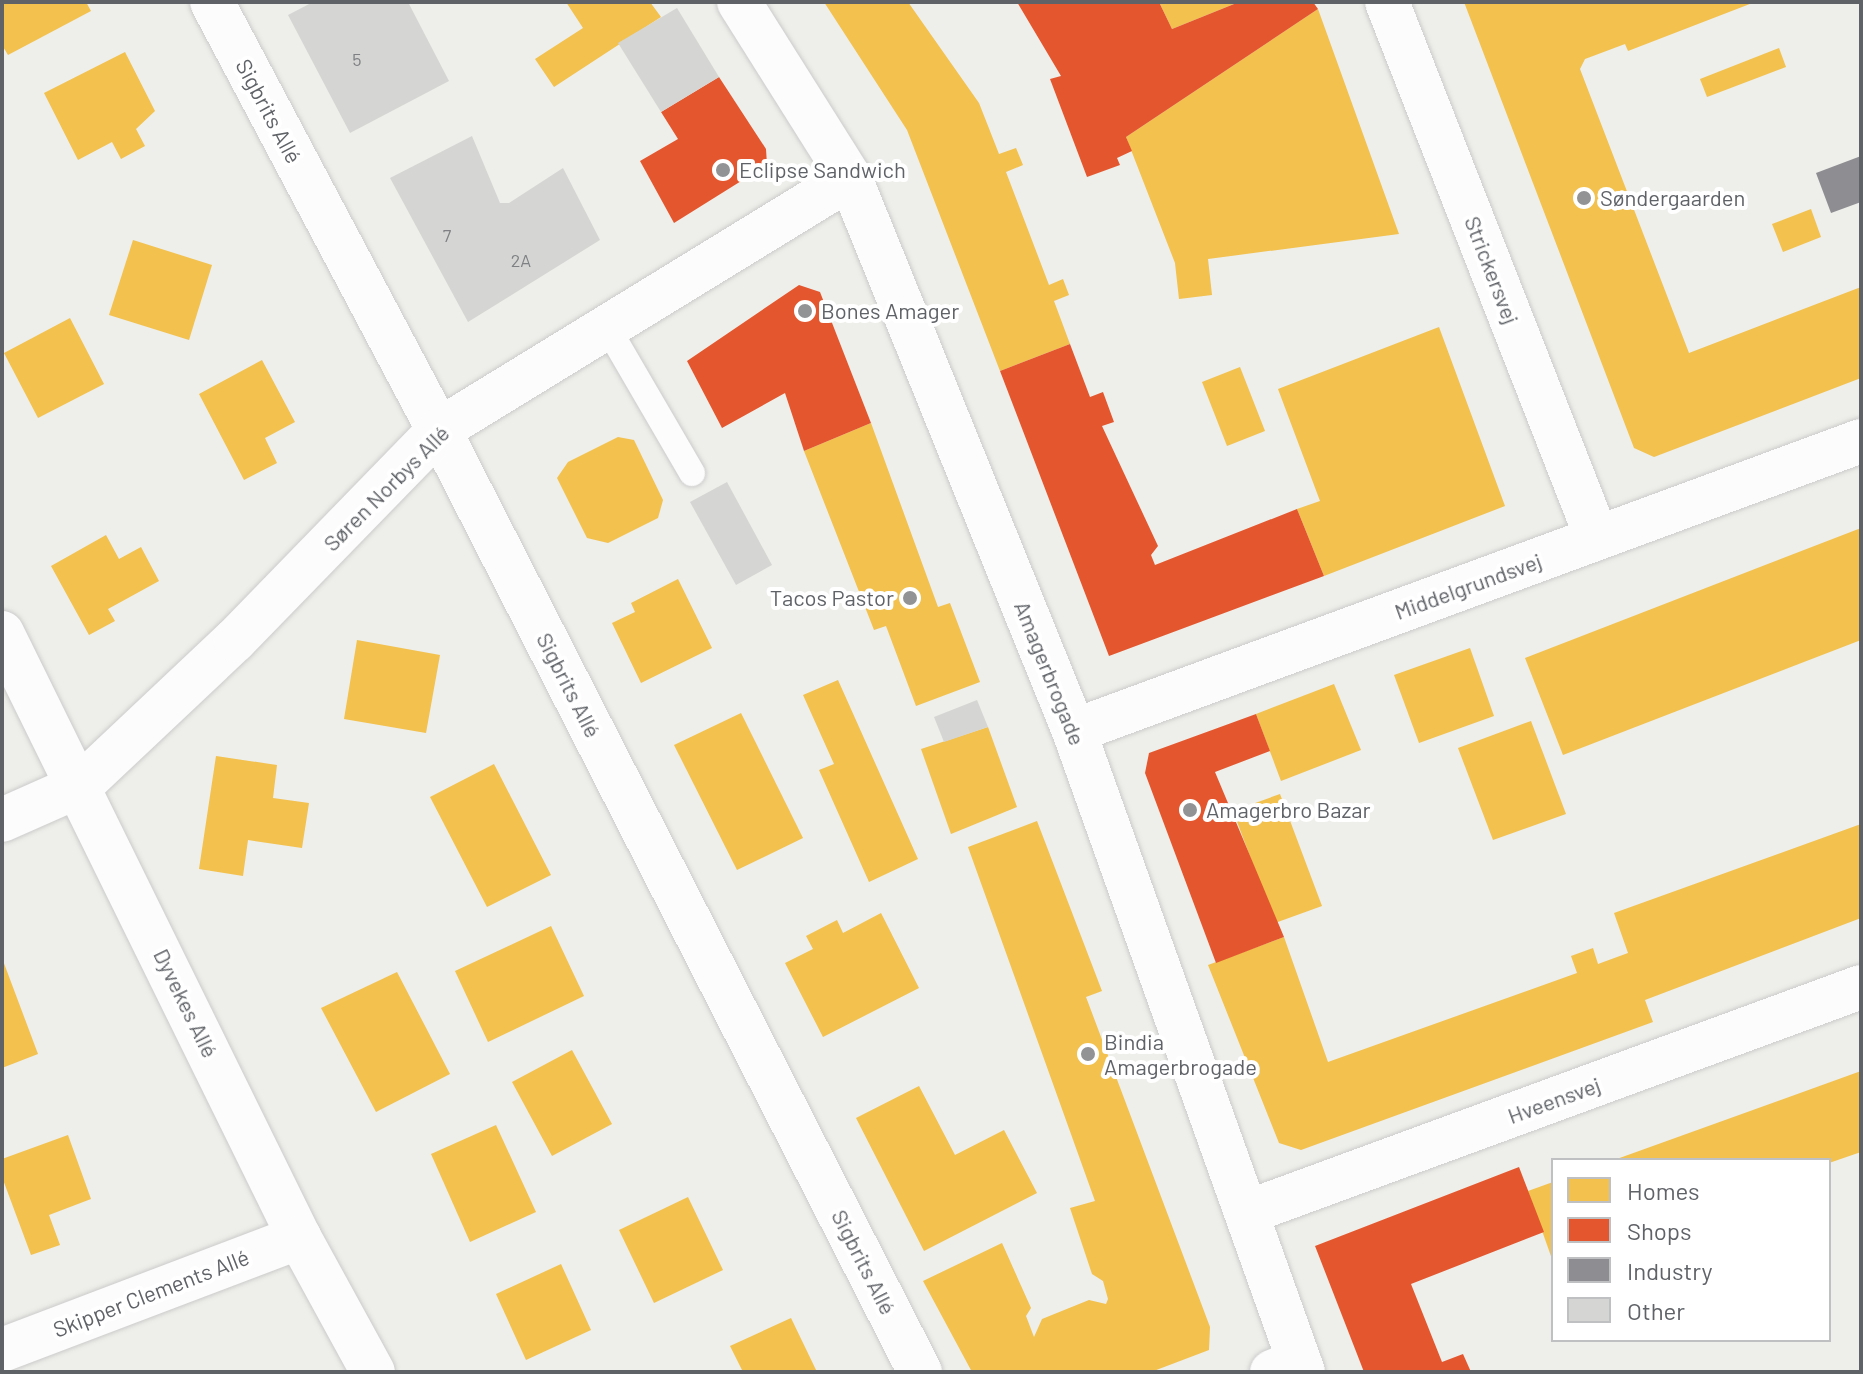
<!DOCTYPE html>
<html>
<head>
<meta charset="utf-8">
<style>
	body { margin:0 }
	#map { position:relative; width:1863px; height:1374px; overflow:hidden; background:#eeeeea; font-family:Barlow,sans-serif }
	div>[style] { position:absolute }
	[style*='--x'] { left:calc(var(--x)*1px); top:calc(var(--y)*1px); width:calc(var(--w)*1px); rotate:calc(var(--a)*1deg) }
	.homes>* { inset:0; background:#f2c14e }
	.shops>* { inset:0; background:#e4572e }
	.industry>* { inset:0; background:#8d8d92 }
	.building>* { inset:0; background:#d5d5d3 }
	.roads { filter:drop-shadow(0 0 2px #cbcccb) drop-shadow(0 0 2px #cbcccb) }
	.lane>* { height:26px; margin:-13px; padding:0 13px; transform-origin:13px; border-radius:13px; background:#fcfcfc }
	.street>* { height:44px; margin:-22px; padding:0 22px; transform-origin:22px; border-radius:22px; background:#fcfcfc }
	.secondary>* { height:44px; margin:-22px; padding:0 22px; transform-origin:22px; border-radius:22px; background:#fcfcfc }
	.dots>* { width:22px; height:22px; translate:-50% -50%; box-sizing:border-box; border:4px solid #fff; border-radius:50% }
	span { translate:-50% -50%; white-space:nowrap; text-align:center; line-height:1.15; -webkit-text-stroke:8px #fff; paint-order:stroke }
	.number-label { font-size:18px; color:#7e8083 }
	.number-label span { -webkit-text-stroke-width:0 }
	.street-label { font-size:22px; color:#5f6267 }
	.poi-label { font-size:22px; color:#5f6267 }
	.left { translate:0 -50%; text-align:left }
	.right { translate:-100% -50%; text-align:right }
	.frame { position:absolute; inset:0; border:4px solid #5f6267; pointer-events:none }
	.legend { position:absolute; left:1551px; top:1158px; width:280px; height:184px; box-sizing:border-box; background:#fff; border:2px solid #bfc0c2; margin:0; padding:10px 14px; list-style:none; font-size:24px; color:#5f6267 }
	.legend li { display:flex; align-items:center; gap:16px; height:40px }
	.legend b { width:40px; border:2px solid #bfc0c2 }
</style>
</head>
<body>
<div id="map">
	<div class="homes">
		<i style="clip-path:polygon(2px 2px,86px 2px,91px 11px,8px 55px,2px 45px)"></i>
		<i style="clip-path:polygon(566px 2px,650px 2px,661px 17px,554px 87px,535px 59px,583px 28px)"></i>
		<i style="clip-path:polygon(824px 2px,908px 2px,979px 103px,999px 154px,1016px 148px,1023px 165px,1006px 172px,1049px 285px,1063px 279px,1069px 295px,1054px 301px,1070px 344px,1000px 371px,907px 130px)"></i>
		<i style="clip-path:polygon(1159px 2px,1239px 2px,1172px 29px)"></i>
		<i style="clip-path:polygon(1464px 2px,1755px 2px,1628px 51px,1625px 44px,1585px 59px,1580px 69px,1689px 353px,1861px 287px,1861px 378px,1654px 457px,1634px 448px)"></i>
		<i style="clip-path:polygon(1318px 9px,1399px 234px,1208px 259px,1212px 295px,1179px 299px,1175px 263px,1126px 137px)"></i>
		<i style="clip-path:polygon(1779px 48px,1786px 67px,1707px 97px,1700px 79px)"></i>
		<i style="clip-path:polygon(125px 52px,155px 111px,136px 129px,145px 146px,121px 159px,112px 142px,78px 160px,44px 93px)"></i>
		<i style="clip-path:polygon(1811px 209px,1821px 237px,1783px 252px,1772px 224px)"></i>
		<i style="clip-path:polygon(133px 240px,212px 265px,189px 340px,109px 315px)"></i>
		<i style="clip-path:polygon(70px 318px,104px 384px,38px 418px,4px 353px)"></i>
		<i style="clip-path:polygon(1439px 327px,1505px 506px,1324px 576px,1297px 509px,1320px 501px,1278px 389px)"></i>
		<i style="clip-path:polygon(262px 360px,295px 422px,265px 438px,277px 463px,244px 480px,199px 394px)"></i>
		<i style="clip-path:polygon(1240px 367px,1265px 431px,1227px 446px,1202px 382px)"></i>
		<i style="clip-path:polygon(871px 423px,938px 607px,950px 603px,980px 682px,916px 706px,886px 626px,874px 630px,804px 451px)"></i>
		<i style="clip-path:polygon(618px 437px,634px 440px,663px 500px,658px 518px,608px 543px,587px 538px,557px 478px,568px 462px)"></i>
		<i style="clip-path:polygon(1861px 528px,1861px 640px,1563px 755px,1525px 658px)"></i>
		<i style="clip-path:polygon(106px 535px,119px 559px,141px 547px,159px 581px,108px 609px,115px 621px,89px 635px,51px 566px)"></i>
		<i style="clip-path:polygon(678px 579px,712px 648px,641px 683px,612px 623px,635px 612px,631px 603px)"></i>
		<i style="clip-path:polygon(357px 640px,440px 655px,426px 733px,344px 719px)"></i>
		<i style="clip-path:polygon(1470px 648px,1494px 716px,1419px 743px,1394px 675px)"></i>
		<i style="clip-path:polygon(838px 680px,918px 859px,869px 882px,819px 770px,834px 764px,803px 695px)"></i>
		<i style="clip-path:polygon(1334px 684px,1361px 750px,1281px 781px,1256px 714px)"></i>
		<i style="clip-path:polygon(741px 713px,803px 838px,737px 870px,674px 745px)"></i>
		<i style="clip-path:polygon(1531px 721px,1566px 814px,1493px 840px,1458px 748px)"></i>
		<i style="clip-path:polygon(988px 727px,1017px 807px,951px 834px,921px 749px)"></i>
		<i style="clip-path:polygon(216px 756px,277px 765px,273px 798px,309px 803px,302px 848px,248px 840px,243px 876px,199px 869px)"></i>
		<i style="clip-path:polygon(494px 764px,551px 875px,487px 907px,430px 797px)"></i>
		<i style="clip-path:polygon(1280px 794px,1322px 906px,1275px 923px,1233px 811px)"></i>
		<i style="clip-path:polygon(1037px 821px,1102px 991px,1086px 997px,1210px 1327px,1209px 1350px,1151px 1372px,972px 1372px,923px 1281px,1002px 1243px,1031px 1308px,1026px 1316px,1034px 1337px,1042px 1319px,1089px 1300px,1106px 1304px,1108px 1299px,1103px 1281px,1092px 1274px,1070px 1208px,1095px 1201px,968px 847px)"></i>
		<i style="clip-path:polygon(1861px 824px,1861px 918px,1645px 1000px,1653px 1022px,1301px 1150px,1279px 1143px,1208px 965px,1284px 937px,1328px 1062px,1577px 973px,1571px 956px,1593px 948px,1598px 964px,1628px 953px,1614px 913px)"></i>
		<i style="clip-path:polygon(881px 913px,919px 988px,823px 1037px,785px 963px,813px 949px,806px 936px,837px 920px,843px 933px)"></i>
		<i style="clip-path:polygon(551px 926px,584px 996px,488px 1042px,455px 971px)"></i>
		<i style="clip-path:polygon(2px 958px,38px 1054px,2px 1068px)"></i>
		<i style="clip-path:polygon(397px 972px,450px 1074px,376px 1112px,321px 1008px)"></i>
		<i style="clip-path:polygon(572px 1050px,612px 1124px,552px 1156px,512px 1082px)"></i>
		<i style="clip-path:polygon(1861px 1071px,1861px 1152px,1829px 1163px,1614px 1160px)"></i>
		<i style="clip-path:polygon(919px 1086px,955px 1155px,1004px 1130px,1037px 1193px,924px 1251px,856px 1118px)"></i>
		<i style="clip-path:polygon(496px 1125px,536px 1212px,470px 1242px,431px 1154px)"></i>
		<i style="clip-path:polygon(68px 1135px,91px 1199px,49px 1215px,60px 1245px,31px 1255px,2px 1177px,2px 1159px)"></i>
		<i style="clip-path:polygon(1553px 1182px,1553px 1259px,1552px 1259px,1528px 1191px)"></i>
		<i style="clip-path:polygon(688px 1197px,723px 1270px,654px 1303px,619px 1230px)"></i>
		<i style="clip-path:polygon(561px 1264px,591px 1330px,526px 1360px,496px 1294px)"></i>
		<i style="clip-path:polygon(791px 1318px,817px 1372px,743px 1372px,730px 1346px)"></i>
	</div>
	<div class="shops">
		<i style="clip-path:polygon(1017px 2px,1159px 2px,1172px 29px,1239px 2px,1313px 2px,1318px 9px,1126px 137px,1132px 151px,1117px 158px,1120px 165px,1087px 177px,1050px 79px,1061px 76px)"></i>
		<i style="clip-path:polygon(719px 77px,766px 149px,767px 165px,674px 223px,640px 161px,678px 139px,661px 112px)"></i>
		<i style="clip-path:polygon(799px 285px,820px 292px,871px 423px,804px 451px,785px 393px,722px 428px,687px 361px)"></i>
		<i style="clip-path:polygon(1070px 344px,1090px 397px,1103px 392px,1114px 422px,1102px 426px,1158px 546px,1151px 555px,1155px 565px,1297px 509px,1324px 576px,1109px 656px,1000px 371px)"></i>
		<i style="clip-path:polygon(1256px 714px,1270px 751px,1215px 772px,1284px 937px,1216px 963px,1145px 773px,1149px 753px)"></i>
		<i style="clip-path:polygon(1519px 1167px,1544px 1232px,1411px 1284px,1442px 1362px,1463px 1354px,1471px 1372px,1364px 1372px,1315px 1246px)"></i>
	</div>
	<div class="industry">
		<i style="clip-path:polygon(1861px 156px,1861px 202px,1831px 213px,1816px 173px)"></i>
	</div>
	<div class="building">
		<i style="clip-path:polygon(313px 2px,408px 2px,449px 81px,350px 133px,288px 15px)"></i>
		<i style="clip-path:polygon(677px 8px,719px 77px,661px 112px,618px 43px)"></i>
		<i style="clip-path:polygon(472px 136px,500px 203px,509px 203px,563px 168px,600px 240px,468px 322px,390px 178px)"></i>
		<i style="clip-path:polygon(727px 482px,772px 565px,736px 585px,690px 502px)"></i>
		<i style="clip-path:polygon(977px 700px,988px 727px,944px 742px,934px 717px)"></i>
	</div>
	<div class="roads">
		<div class="lane">
			<i style="--x:607;--y:327;--w:169;--a:59.8"></i>
		</div>
		<div class="street">
			<i style="--x:212;--y:2;--w:484;--a:62.1"></i>
			<i style="--x:439;--y:430;--w:1058;--a:62.95"></i>
			<i style="--x:1387;--y:2;--w:576;--a:68.61"></i>
			<i style="--x:2;--y:633;--w:673;--a:63.82"></i>
			<i style="--x:299;--y:1237;--w:154;--a:61.3"></i>
			<i style="--x:1074;--y:731;--w:839;--a:-20.23"></i>
			<i style="--x:2;--y:820;--w:86;--a:-23.9"></i>
			<i style="--x:81;--y:785;--w:212;--a:-43.3"></i>
			<i style="--x:235;--y:640;--w:293;--a:-45.8"></i>
			<i style="--x:439;--y:430;--w:482;--a:-31.5"></i>
			<i style="--x:1248;--y:1212;--w:653;--a:-20.16"></i>
			<i style="--x:2;--y:1350;--w:318;--a:-20.8"></i>
			<i style="--x:1272;--y:1372;--w:29;--a:-22"></i>
		</div>
		<div class="secondary">
			<i style="--x:739;--y:2;--w:208;--a:57.8"></i>
			<i style="--x:850;--y:178;--w:597;--a:67.95"></i>
			<i style="--x:1074;--y:731;--w:681;--a:70.34"></i>
		</div>
	</div>
	<div class="dots">
		<i style="left:723px;top:170px;background:#919395"></i>
		<i style="left:1584px;top:198px;background:#919395"></i>
		<i style="left:805px;top:311px;background:#919395"></i>
		<i style="left:910px;top:598px;background:#919395"></i>
		<i style="left:1190px;top:810px;background:#919395"></i>
		<i style="left:1088px;top:1054px;background:#919395"></i>
	</div>
	<div class="number-label">
		<span style="left:357px;top:59px">5</span>
		<span style="left:447px;top:235px">7</span>
		<span style="left:521px;top:260px">2A</span>
	</div>
	<div class="street-label">
		<span style="left:269px;top:111px;rotate:62deg">Sigbrits Allé</span>
		<span style="left:1492px;top:270px;rotate:69deg">Strickersvej</span>
		<span style="left:386px;top:488px;rotate:-45deg">Søren Norbys Allé</span>
		<span style="left:1468px;top:586px;rotate:-20deg">Middelgrundsvej</span>
		<span style="left:1050px;top:673px;rotate:68deg">Amagerbrogade</span>
		<span style="left:569px;top:685px;rotate:63deg">Sigbrits Allé</span>
		<span style="left:186px;top:1003px;rotate:64deg">Dyvekes Allé</span>
		<span style="left:1554px;top:1100px;rotate:-20deg">Hveensvej</span>
		<span style="left:864px;top:1262px;rotate:63deg">Sigbrits Allé</span>
		<span style="left:151px;top:1293px;rotate:-21deg">Skipper Clements Allé</span>
	</div>
	<div class="poi-label">
		<span class="left" style="left:739px;top:170px">Eclipse Sandwich</span>
		<span class="left" style="left:1600px;top:198px">Søndergaarden</span>
		<span class="left" style="left:821px;top:311px">Bones Amager</span>
		<span class="right" style="left:894px;top:598px">Tacos Pastor</span>
		<span class="left" style="left:1206px;top:810px">Amagerbro Bazar</span>
		<span class="left" style="left:1104px;top:1054px">Bindia<br>Amagerbrogade</span>
	</div>
	<div class="frame"></div>
	<ul class="legend">
	<li><b style="height:22px;background:#f2c14e"></b>Homes</li>
	<li><b style="height:22px;background:#e4572e"></b>Shops</li>
	<li><b style="height:22px;background:#8d8d92"></b>Industry</li>
	<li><b style="height:22px;background:#d5d5d3"></b>Other</li>
	</ul>
</div>
</body>
</html>
